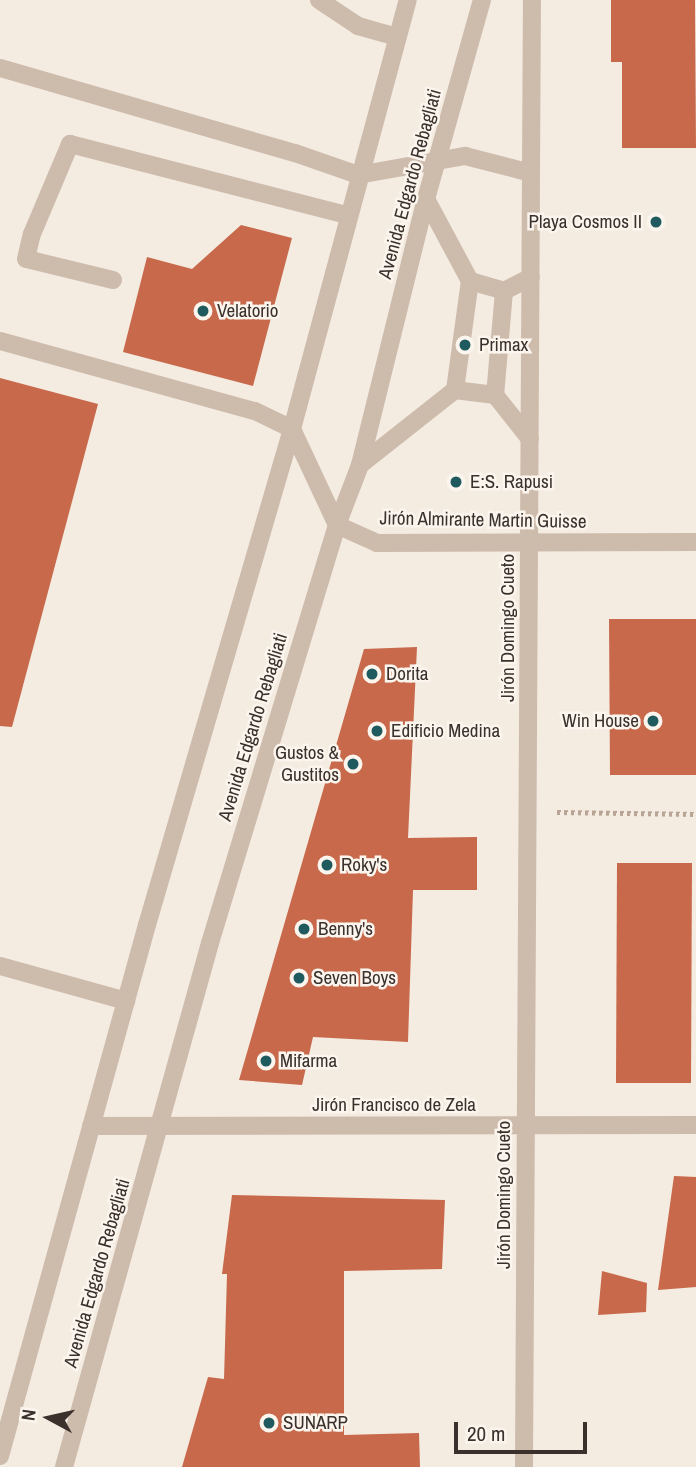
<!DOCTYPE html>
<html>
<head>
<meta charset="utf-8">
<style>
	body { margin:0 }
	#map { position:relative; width:696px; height:1467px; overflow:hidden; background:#f4ebe1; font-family:"Archivo Narrow",sans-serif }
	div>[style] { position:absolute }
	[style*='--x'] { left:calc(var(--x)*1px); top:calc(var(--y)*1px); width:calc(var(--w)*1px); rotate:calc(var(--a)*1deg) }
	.building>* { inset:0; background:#c8694b }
	.path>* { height:4.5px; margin-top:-2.25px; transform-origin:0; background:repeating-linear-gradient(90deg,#b9a596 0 3.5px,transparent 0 7px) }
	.service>* { height:18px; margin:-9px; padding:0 9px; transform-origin:9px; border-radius:9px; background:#cdbbac }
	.minor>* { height:18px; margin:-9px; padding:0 9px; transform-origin:9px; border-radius:9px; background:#cdbbac }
	.tertiary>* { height:18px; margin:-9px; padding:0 9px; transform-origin:9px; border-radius:9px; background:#cdbbac }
	.dots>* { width:19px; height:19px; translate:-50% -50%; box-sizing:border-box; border:4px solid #fbf5ee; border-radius:50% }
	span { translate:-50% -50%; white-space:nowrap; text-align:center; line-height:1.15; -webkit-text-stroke:5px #fbf5ee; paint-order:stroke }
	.street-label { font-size:19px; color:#3b302b }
	.poi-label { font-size:19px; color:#3b302b }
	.right { translate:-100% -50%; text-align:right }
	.left { translate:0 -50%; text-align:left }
	.north { position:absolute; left:14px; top:1383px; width:70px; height:70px; -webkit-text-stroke:5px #fbf5ee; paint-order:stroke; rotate:278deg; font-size:19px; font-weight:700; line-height:28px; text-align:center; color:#3b302b }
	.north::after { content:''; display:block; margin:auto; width:24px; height:32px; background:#3b302b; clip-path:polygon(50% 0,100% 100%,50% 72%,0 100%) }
	.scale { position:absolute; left:454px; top:1422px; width:133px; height:32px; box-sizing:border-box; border:4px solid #3b302b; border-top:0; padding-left:9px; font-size:21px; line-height:24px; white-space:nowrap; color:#3b302b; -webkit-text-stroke:5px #fbf5ee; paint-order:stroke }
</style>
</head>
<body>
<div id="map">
	<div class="building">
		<i style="clip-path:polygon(611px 0,695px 0,696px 148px,622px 148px,622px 62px,611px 62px)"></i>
		<i style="clip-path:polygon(241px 225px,292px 238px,253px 386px,123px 352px,147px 257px,192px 269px)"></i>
		<i style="clip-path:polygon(0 378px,98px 404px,12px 727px,0 726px)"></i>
		<i style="clip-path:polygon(609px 619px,696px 619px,696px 775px,610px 775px)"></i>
		<i style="clip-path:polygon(417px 647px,408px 838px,477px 837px,477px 890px,413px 890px,408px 1042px,313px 1037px,302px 1085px,239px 1080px,364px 649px)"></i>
		<i style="clip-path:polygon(617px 863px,692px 863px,691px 1083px,616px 1083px)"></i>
		<i style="clip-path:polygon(674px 1176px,696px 1177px,696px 1287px,658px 1290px)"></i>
		<i style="clip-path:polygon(232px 1195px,445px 1200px,442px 1269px,344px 1271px,344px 1435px,419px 1433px,420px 1467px,182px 1467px,208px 1377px,224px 1379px,227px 1274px,222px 1274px)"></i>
		<i style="clip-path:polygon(602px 1271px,647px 1283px,646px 1312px,598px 1315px)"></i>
	</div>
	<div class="path">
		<i style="--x:557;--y:812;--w:139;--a:0.8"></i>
	</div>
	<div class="service">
		<i style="--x:319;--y:0;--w:47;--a:33.7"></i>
		<i style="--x:358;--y:26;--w:41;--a:15.8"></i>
		<i style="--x:0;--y:68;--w:307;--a:16.1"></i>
		<i style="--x:295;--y:153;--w:67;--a:19.2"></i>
		<i style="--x:113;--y:280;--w:89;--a:-166.4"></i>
		<i style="--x:26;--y:259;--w:26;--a:-77"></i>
		<i style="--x:32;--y:234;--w:98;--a:-67.1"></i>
		<i style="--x:70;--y:144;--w:286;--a:14.4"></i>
		<i style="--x:470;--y:281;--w:35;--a:16"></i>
		<i style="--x:504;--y:291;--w:30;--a:-27"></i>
		<i style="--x:504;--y:291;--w:104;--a:94.9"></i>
		<i style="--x:495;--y:395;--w:56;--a:51.5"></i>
		<i style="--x:0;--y:341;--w:264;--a:15.4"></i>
		<i style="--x:255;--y:411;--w:41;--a:25.9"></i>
		<i style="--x:455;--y:390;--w:40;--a:7.1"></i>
		<i style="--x:360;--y:465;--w:121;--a:-38.3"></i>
		<i style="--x:455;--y:390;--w:110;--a:-82.2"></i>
		<i style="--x:470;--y:281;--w:93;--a:-118.2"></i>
		<i style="--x:0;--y:966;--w:131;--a:15.5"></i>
	</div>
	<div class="minor">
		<i style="--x:292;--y:429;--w:106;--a:64.9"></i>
		<i style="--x:337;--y:525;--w:44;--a:24.2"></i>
		<i style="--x:377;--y:543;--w:319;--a:-0.2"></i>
		<i style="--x:91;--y:1126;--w:605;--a:-0.09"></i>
		<i style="--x:524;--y:1467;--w:1467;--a:-89.69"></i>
	</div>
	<div class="tertiary">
		<i style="--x:358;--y:175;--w:109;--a:-10.1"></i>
		<i style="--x:465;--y:156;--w:68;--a:14.4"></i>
		<i style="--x:0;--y:1456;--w:551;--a:-74.53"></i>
		<i style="--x:147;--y:925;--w:517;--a:-73.7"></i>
		<i style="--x:292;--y:429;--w:444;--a:-74.9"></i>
		<i style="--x:64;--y:1467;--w:544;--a:-74.43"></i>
		<i style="--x:210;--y:943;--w:437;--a:-73.1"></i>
		<i style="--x:337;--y:525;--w:64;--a:-69"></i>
		<i style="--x:360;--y:465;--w:274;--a:-76.1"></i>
		<i style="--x:426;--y:199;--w:207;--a:-74.3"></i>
	</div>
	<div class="dots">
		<i style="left:656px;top:222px;background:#1f5a5e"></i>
		<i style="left:203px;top:311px;background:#1f5a5e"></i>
		<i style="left:465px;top:345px;background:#1f5a5e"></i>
		<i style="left:456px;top:482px;background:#1f5a5e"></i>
		<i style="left:372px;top:674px;background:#1f5a5e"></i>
		<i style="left:653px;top:721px;background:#1f5a5e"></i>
		<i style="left:377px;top:731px;background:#1f5a5e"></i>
		<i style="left:353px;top:764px;background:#1f5a5e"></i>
		<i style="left:327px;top:865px;background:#1f5a5e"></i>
		<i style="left:304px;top:929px;background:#1f5a5e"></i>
		<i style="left:299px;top:978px;background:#1f5a5e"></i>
		<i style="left:266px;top:1061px;background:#1f5a5e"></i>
		<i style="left:269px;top:1423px;background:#1f5a5e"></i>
	</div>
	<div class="street-label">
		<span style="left:410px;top:184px;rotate:-75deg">Avenida Edgardo Rebagliati</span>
		<span style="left:483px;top:520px;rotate:1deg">Jirón Almirante Martin Guisse</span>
		<span style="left:508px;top:628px;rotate:-90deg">Jirón Domingo Cueto</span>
		<span style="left:253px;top:727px;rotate:-73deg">Avenida Edgardo Rebagliati</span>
		<span style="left:394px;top:1105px">Jirón Francisco de Zela</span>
		<span style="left:504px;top:1195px;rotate:-90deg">Jirón Domingo Cueto</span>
		<span style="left:97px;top:1273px;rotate:-74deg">Avenida Edgardo Rebagliati</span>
	</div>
	<div class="poi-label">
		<span class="right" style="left:642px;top:222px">Playa Cosmos II</span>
		<span class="left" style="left:217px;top:311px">Velatorio</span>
		<span class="left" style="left:479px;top:345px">Primax</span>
		<span class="left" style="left:470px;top:482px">E:S. Rapusi</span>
		<span class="left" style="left:386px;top:674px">Dorita</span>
		<span class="right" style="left:639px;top:721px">Win House</span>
		<span class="left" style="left:391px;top:731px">Edificio Medina</span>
		<span class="right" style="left:339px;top:764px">Gustos &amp;<br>Gustitos</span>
		<span class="left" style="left:341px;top:865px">Roky's</span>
		<span class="left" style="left:318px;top:929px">Benny's</span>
		<span class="left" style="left:313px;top:978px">Seven Boys</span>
		<span class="left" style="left:280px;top:1061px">Mifarma</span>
		<span class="left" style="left:283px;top:1423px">SUNARP</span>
	</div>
	<div class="north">N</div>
	<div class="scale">20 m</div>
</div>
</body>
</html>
